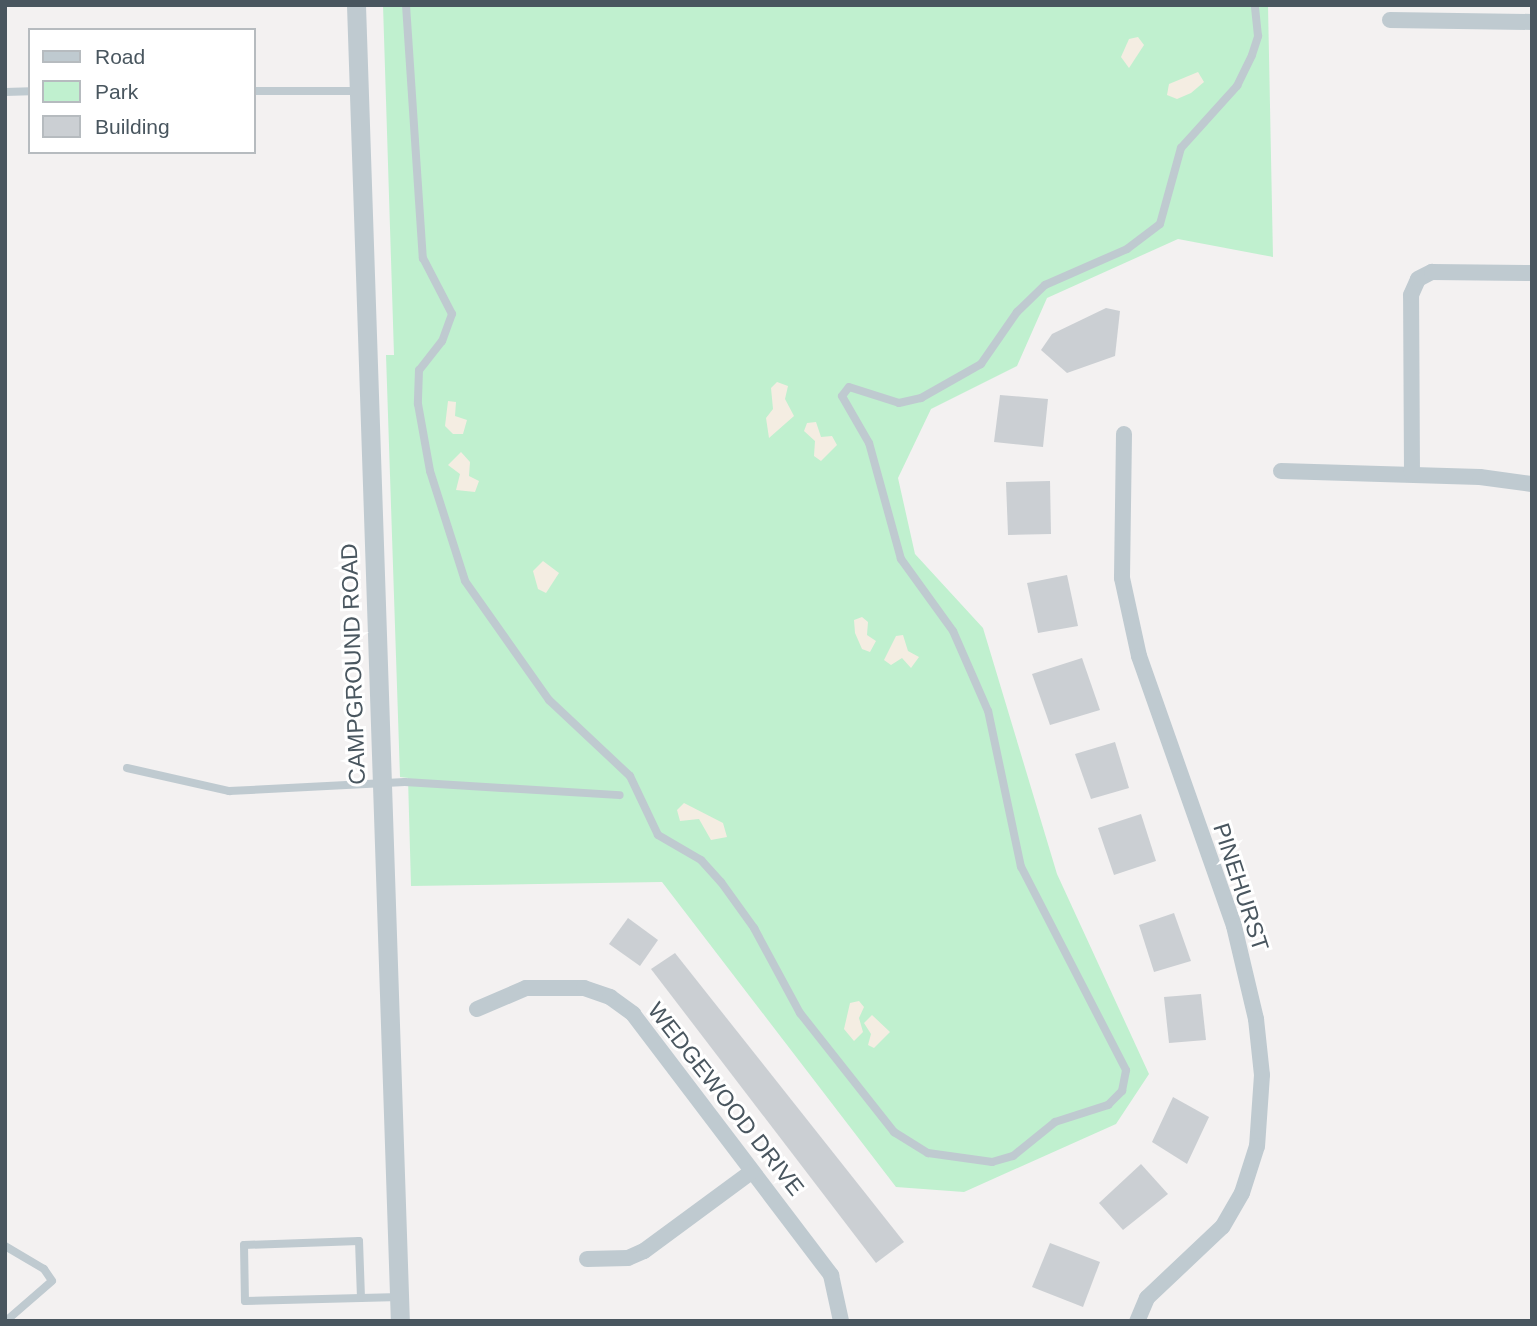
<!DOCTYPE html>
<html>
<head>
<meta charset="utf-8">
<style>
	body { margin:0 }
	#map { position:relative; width:1537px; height:1326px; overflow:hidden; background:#f3f1f1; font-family:Arial,sans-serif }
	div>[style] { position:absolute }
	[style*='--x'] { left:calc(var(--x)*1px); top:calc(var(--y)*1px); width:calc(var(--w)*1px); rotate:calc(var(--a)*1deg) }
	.green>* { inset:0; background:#c0f0cf }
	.sand>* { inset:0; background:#f4ede2 }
	.building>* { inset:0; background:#cbcfd3 }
	.service>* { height:8px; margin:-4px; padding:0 4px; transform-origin:4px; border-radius:4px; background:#bfcad0 }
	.minor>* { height:16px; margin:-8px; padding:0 8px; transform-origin:8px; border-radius:8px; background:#bfcad0 }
	.tertiary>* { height:19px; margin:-9.5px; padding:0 9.5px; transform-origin:9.5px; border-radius:9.5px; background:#bfcad0 }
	span { translate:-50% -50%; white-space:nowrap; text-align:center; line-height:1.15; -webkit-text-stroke:6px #fff; paint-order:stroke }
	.street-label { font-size:23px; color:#49565f }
	.frame { position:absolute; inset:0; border:7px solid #49565f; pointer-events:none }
	.legend { position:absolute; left:28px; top:28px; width:228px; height:126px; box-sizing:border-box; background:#fff; border:2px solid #b6bbbf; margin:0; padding:9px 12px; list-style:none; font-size:21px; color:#49565f }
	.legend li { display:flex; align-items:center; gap:14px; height:35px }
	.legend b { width:35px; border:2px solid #b6bbbf }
</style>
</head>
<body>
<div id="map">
	<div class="green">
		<i style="clip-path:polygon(383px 5px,1268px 5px,1273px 257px,1178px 239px,1047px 298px,1017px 366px,931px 409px,898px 478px,915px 554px,983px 628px,1057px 874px,1149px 1074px,1116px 1124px,964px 1192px,896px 1187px,662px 882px,411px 886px,408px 778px,400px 777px,386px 355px,394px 355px)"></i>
	</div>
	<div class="sand">
		<i style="clip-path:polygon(1129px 39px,1138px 37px,1144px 45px,1129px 68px,1121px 57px)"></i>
		<i style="clip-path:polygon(1198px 72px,1204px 82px,1191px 93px,1177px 99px,1167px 95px,1169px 84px)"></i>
		<i style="clip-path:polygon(777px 382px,788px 386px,785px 399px,794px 416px,769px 438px,766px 418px,773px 409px,771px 388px)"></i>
		<i style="clip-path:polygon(448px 401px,456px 402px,455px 416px,467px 420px,463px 434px,453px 434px,445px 426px)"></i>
		<i style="clip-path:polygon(816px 422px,821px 437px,832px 436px,837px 445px,821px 461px,814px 456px,815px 441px,804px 431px,807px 423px)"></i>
		<i style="clip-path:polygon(461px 452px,470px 462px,469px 476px,479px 481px,475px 492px,456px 490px,460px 474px,448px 465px)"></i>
		<i style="clip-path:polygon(543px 561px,559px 573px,546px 593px,538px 589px,533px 571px)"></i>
		<i style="clip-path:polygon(862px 617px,868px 622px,867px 635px,876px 641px,870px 652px,862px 649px,855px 633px,854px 620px)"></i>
		<i style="clip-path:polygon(903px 635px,908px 651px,919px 657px,911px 668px,902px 658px,891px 665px,884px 660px,896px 636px)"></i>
		<i style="clip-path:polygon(684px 803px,723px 823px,727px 837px,711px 840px,699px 819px,680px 821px,677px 810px)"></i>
		<i style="clip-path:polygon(859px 1001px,864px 1007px,859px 1018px,863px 1032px,854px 1041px,844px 1029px,850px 1003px)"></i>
		<i style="clip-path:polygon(872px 1015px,890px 1032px,874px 1048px,868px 1045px,871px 1034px,864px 1023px)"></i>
	</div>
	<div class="building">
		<i style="clip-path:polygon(1106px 308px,1120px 311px,1115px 356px,1067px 373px,1041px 350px,1052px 334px)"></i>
		<i style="clip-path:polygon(1000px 395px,1048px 399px,1043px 447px,994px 442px)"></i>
		<i style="clip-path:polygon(1050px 481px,1051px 534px,1008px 535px,1006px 482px)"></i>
		<i style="clip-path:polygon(1067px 575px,1078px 626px,1038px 633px,1027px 583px)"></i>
		<i style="clip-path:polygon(1082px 658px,1100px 710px,1050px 725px,1032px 674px)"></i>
		<i style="clip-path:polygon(1115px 742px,1129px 788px,1091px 799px,1075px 754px)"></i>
		<i style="clip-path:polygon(1141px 814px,1156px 861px,1114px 875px,1098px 828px)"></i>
		<i style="clip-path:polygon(1174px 913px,1191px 961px,1154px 972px,1139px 925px)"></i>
		<i style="clip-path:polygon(628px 918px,658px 940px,640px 966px,609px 944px)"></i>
		<i style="clip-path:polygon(675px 953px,904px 1242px,876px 1263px,651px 969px)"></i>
		<i style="clip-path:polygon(1201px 994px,1206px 1040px,1169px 1043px,1164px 997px)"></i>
		<i style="clip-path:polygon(1173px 1097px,1209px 1117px,1187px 1164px,1152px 1142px)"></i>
		<i style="clip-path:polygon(1141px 1164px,1168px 1194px,1123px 1230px,1099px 1203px)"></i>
		<i style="clip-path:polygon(1050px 1243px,1100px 1262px,1083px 1307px,1032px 1287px)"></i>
	</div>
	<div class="service">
		<i style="--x:406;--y:5;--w:254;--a:86.2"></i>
		<i style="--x:423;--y:258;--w:63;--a:62.6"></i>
		<i style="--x:452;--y:314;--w:29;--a:110"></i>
		<i style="--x:442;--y:341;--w:37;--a:128"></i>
		<i style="--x:419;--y:370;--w:34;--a:92"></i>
		<i style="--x:418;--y:404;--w:68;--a:79.8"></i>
		<i style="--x:430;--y:471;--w:115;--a:72.3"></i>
		<i style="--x:465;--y:581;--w:146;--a:54.8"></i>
		<i style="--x:549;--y:700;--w:111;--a:43.2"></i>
		<i style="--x:630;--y:776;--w:65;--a:64.6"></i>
		<i style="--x:658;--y:835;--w:50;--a:30.2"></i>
		<i style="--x:701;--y:860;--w:30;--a:48"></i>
		<i style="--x:721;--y:882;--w:57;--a:54.3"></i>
		<i style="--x:754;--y:928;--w:97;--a:61.6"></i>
		<i style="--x:800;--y:1013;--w:152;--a:51.7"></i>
		<i style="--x:894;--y:1132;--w:40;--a:32"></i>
		<i style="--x:928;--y:1153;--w:65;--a:8"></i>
		<i style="--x:992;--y:1162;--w:22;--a:-16"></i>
		<i style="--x:1013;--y:1156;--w:54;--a:-39"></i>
		<i style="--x:1055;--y:1122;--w:56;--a:-17.8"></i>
		<i style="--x:1108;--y:1105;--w:20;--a:-45"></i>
		<i style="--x:1122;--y:1091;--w:21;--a:-79"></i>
		<i style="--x:1126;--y:1070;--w:229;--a:-117.3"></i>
		<i style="--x:1021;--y:867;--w:159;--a:-101.9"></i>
		<i style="--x:988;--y:711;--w:87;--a:-113.6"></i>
		<i style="--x:953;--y:631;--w:89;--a:-125.8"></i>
		<i style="--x:901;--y:559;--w:120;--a:-105.4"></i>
		<i style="--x:869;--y:443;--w:54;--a:-119.9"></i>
		<i style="--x:842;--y:396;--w:11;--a:-52"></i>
		<i style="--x:849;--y:387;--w:52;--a:17.7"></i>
		<i style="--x:899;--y:403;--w:23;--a:-13"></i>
		<i style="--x:921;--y:398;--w:69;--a:-29.5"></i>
		<i style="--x:981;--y:364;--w:63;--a:-55.3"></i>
		<i style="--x:1017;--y:312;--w:39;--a:-44"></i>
		<i style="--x:1045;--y:285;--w:90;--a:-23.7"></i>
		<i style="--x:1127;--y:249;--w:41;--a:-37.1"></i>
		<i style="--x:1160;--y:224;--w:79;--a:-74.6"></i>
		<i style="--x:1181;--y:148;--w:84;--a:-47.9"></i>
		<i style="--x:1237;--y:86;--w:34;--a:-64"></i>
		<i style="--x:1252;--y:55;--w:20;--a:-72"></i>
		<i style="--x:1258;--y:36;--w:31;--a:-96"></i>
		<i style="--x:254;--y:91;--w:104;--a:0"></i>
		<i style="--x:5;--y:92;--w:25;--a:-2"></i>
		<i style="--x:127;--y:768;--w:105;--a:12.7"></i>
		<i style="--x:229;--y:791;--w:176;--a:-2.9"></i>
		<i style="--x:405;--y:782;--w:215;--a:3.5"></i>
		<i style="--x:5;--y:1246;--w:45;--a:30.5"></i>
		<i style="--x:44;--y:1269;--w:14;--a:56"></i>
		<i style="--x:52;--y:1281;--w:61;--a:139"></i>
		<i style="--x:361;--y:1298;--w:57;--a:-92"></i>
		<i style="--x:359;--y:1241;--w:115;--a:178"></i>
		<i style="--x:244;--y:1245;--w:56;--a:89"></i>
		<i style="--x:245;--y:1301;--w:155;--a:-1.5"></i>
	</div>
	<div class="minor">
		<i style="--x:1390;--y:20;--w:142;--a:0.8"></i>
		<i style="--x:1124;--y:434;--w:144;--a:90.8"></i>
		<i style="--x:1122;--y:578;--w:80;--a:77.7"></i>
		<i style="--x:1139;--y:656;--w:286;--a:70.6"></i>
		<i style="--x:1234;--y:926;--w:96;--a:76.7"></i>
		<i style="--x:1256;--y:1019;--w:56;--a:83.9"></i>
		<i style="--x:1262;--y:1075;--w:71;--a:94"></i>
		<i style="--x:1257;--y:1146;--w:49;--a:107.7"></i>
		<i style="--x:1242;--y:1193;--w:39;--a:120"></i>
		<i style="--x:1222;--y:1227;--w:103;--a:136.6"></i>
		<i style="--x:1147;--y:1298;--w:25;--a:113"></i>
		<i style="--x:1281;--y:471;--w:199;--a:1.7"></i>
		<i style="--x:1480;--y:477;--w:52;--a:7.7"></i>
		<i style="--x:1412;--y:474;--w:179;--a:-90.3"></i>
		<i style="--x:1411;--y:295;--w:17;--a:-66"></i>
		<i style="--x:1418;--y:279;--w:16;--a:-27"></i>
		<i style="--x:1432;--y:272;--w:100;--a:0.6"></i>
		<i style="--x:477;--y:1009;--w:53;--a:-23.2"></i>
		<i style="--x:526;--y:988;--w:58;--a:0"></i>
		<i style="--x:584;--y:988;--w:28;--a:19"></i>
		<i style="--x:610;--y:997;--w:29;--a:36"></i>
		<i style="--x:633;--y:1014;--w:328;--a:52.8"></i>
		<i style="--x:831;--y:1275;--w:47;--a:77.7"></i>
		<i style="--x:587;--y:1259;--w:41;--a:-1.4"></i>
		<i style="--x:628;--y:1258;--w:17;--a:-24"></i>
		<i style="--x:644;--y:1251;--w:133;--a:-36.4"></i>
	</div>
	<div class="tertiary">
		<i style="--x:356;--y:5;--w:1317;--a:88.09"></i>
	</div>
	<div class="street-label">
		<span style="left:353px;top:664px;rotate:-92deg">CAMPGROUND ROAD</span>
		<span style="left:1241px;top:887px;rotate:72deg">PINEHURST</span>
		<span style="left:726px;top:1099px;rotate:52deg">WEDGEWOOD DRIVE</span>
	</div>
	<div class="frame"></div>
	<ul class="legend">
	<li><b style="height:9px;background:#bfcad0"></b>Road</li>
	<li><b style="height:19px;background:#c0f0cf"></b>Park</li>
	<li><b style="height:19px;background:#cbcfd3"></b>Building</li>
	</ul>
</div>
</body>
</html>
